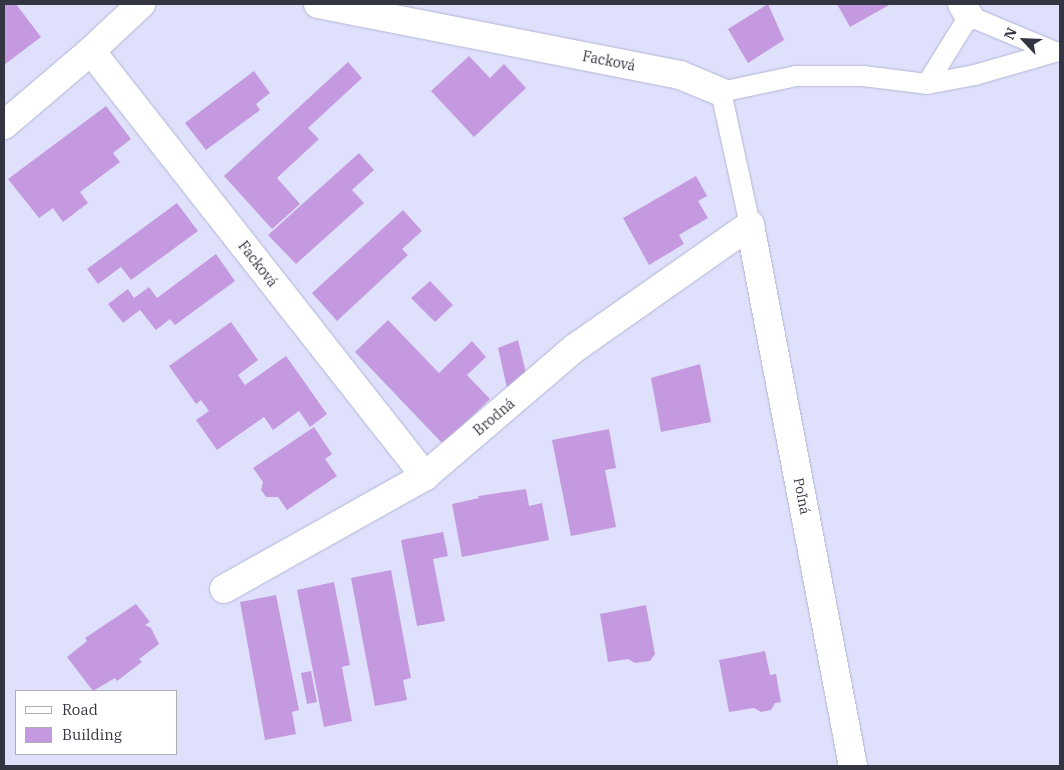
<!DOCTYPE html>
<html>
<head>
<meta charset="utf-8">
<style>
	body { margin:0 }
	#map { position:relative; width:1064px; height:770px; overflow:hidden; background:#dfe1fc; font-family:"IBM Plex Serif",serif }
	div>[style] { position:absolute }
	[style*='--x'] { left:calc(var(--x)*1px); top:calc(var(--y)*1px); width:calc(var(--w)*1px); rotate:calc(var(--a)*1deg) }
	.building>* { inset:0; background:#c599df }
	.roads { filter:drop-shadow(0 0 1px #b3b5d5) drop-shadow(0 0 1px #b3b5d5) }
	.service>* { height:20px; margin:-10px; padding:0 10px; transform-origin:10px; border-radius:10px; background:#fff }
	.minor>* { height:28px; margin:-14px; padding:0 14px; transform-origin:14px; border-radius:14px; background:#fff }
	span { translate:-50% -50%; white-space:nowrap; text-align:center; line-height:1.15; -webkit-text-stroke:4.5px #fff; paint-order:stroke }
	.street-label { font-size:14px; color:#343542 }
	.frame { position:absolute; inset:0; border:5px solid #343542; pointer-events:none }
	.legend { position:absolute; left:15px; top:690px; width:162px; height:65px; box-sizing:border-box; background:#fff; border:1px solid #aeaeb3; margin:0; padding:6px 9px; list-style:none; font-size:15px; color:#343542 }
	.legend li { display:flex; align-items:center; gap:10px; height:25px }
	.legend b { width:25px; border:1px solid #aeaeb3 }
	.north { position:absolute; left:999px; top:15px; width:50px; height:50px; -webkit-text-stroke:4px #fff; paint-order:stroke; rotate:295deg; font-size:14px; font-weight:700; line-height:20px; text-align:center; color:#343542 }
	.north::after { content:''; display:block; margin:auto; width:18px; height:22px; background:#343542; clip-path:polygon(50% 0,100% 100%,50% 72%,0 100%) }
</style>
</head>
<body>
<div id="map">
	<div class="building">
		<i style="clip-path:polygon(4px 4px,16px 4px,41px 37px,4px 65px)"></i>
		<i style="clip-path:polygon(768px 4px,784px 40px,748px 63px,728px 29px)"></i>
		<i style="clip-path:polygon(837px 4px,891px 4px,850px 27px)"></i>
		<i style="clip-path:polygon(469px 56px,490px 78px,504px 64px,526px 88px,474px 137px,431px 91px)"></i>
		<i style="clip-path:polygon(348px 62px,362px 78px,308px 128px,319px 139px,277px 178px,300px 204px,272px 229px,224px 176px)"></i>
		<i style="clip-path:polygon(254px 71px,270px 93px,256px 104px,260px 110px,206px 150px,185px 123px)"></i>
		<i style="clip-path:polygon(106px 106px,131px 139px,113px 153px,120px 162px,80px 192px,88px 203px,63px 222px,53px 208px,39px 218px,8px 179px)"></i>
		<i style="clip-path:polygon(359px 153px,374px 170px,352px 190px,364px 203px,296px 264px,268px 235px)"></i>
		<i style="clip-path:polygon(696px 176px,707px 196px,698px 201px,708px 218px,679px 235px,684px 244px,649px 265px,623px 218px)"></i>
		<i style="clip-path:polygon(177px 203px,198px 231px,131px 280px,121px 267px,98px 284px,87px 269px)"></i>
		<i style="clip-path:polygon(403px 210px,422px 231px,402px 249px,408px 255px,337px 321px,312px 293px)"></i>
		<i style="clip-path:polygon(216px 254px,235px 281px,175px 325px,170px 319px,156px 330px,140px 310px,123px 323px,108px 304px,128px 289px,134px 298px,149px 287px,157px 298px)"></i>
		<i style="clip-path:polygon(430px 281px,453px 305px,435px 322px,411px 298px)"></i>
		<i style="clip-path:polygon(388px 320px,439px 373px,472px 341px,486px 357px,467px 375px,490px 399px,443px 444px,355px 352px)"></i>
		<i style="clip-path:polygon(231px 322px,258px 360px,238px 375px,245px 385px,286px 356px,327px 414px,310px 427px,299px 411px,273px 430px,264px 417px,217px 450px,196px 420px,209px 411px,201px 400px,196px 404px,169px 366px)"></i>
		<i style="clip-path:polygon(518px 340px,526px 373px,508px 392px,498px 348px)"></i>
		<i style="clip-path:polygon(700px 364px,711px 422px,661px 432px,651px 378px)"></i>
		<i style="clip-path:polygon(314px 427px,332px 454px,325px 459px,337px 476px,287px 510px,278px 497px,266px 497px,261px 490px,263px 482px,253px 468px)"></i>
		<i style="clip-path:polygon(609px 429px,616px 468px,605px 470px,616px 527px,571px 536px,552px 440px)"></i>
		<i style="clip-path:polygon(526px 489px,529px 506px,542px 503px,549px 540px,462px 557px,452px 504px,479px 498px,478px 496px)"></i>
		<i style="clip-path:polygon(443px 532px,448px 556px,433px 559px,445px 621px,417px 626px,401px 540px)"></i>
		<i style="clip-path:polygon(391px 570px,411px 678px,403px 680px,407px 700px,375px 706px,351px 578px)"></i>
		<i style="clip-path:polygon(334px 582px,350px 665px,342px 667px,352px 721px,324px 727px,297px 590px)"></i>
		<i style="clip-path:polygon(276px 595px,299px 710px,292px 712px,296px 734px,265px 740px,240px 602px)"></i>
		<i style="clip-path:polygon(136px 604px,150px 622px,145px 625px,151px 628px,159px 644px,139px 659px,142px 662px,117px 681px,115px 678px,93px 691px,67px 657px,87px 641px,85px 638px)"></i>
		<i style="clip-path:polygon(646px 605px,655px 654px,650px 661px,635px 663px,628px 659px,608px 662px,600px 614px)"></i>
		<i style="clip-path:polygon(765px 651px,770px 675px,776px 674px,781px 702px,775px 703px,771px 710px,761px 712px,754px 708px,729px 712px,719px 660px)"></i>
		<i style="clip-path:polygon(311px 671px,317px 702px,307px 704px,301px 673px)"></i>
	</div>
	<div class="roads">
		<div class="service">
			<i style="--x:969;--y:16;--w:93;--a:22.7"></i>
			<i style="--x:1055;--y:52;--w:83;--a:164"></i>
			<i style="--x:975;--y:75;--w:49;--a:169.4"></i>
			<i style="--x:927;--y:84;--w:80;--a:-58.3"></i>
			<i style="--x:750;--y:225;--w:136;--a:-102.3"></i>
			<i style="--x:721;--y:92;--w:77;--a:-12"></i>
			<i style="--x:796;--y:76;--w:67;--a:0"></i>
			<i style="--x:863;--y:76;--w:64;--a:7.1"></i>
		</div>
		<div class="minor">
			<i style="--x:318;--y:4;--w:369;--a:11.1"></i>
			<i style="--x:680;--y:75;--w:44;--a:22.5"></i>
			<i style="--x:962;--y:4;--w:14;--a:60"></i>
			<i style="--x:91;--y:51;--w:541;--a:51.84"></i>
			<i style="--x:4;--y:125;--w:114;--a:-40.4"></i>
			<i style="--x:91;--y:51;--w:69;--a:-43.2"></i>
			<i style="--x:224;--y:589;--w:231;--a:-29.3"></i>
			<i style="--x:425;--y:476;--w:197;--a:-40.5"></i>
			<i style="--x:575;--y:348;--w:214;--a:-35.1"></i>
			<i style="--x:750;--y:225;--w:551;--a:79.22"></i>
		</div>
	</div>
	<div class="street-label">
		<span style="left:609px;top:61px;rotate:11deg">Facková</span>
		<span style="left:258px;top:264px;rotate:52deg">Facková</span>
		<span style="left:494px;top:417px;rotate:-40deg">Brodná</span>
		<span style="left:802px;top:496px;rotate:79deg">Poľná</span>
	</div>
	<div class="frame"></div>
	<ul class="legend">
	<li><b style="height:6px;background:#fff"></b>Road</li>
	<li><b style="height:14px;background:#c599df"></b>Building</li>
	</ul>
	<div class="north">N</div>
</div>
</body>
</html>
